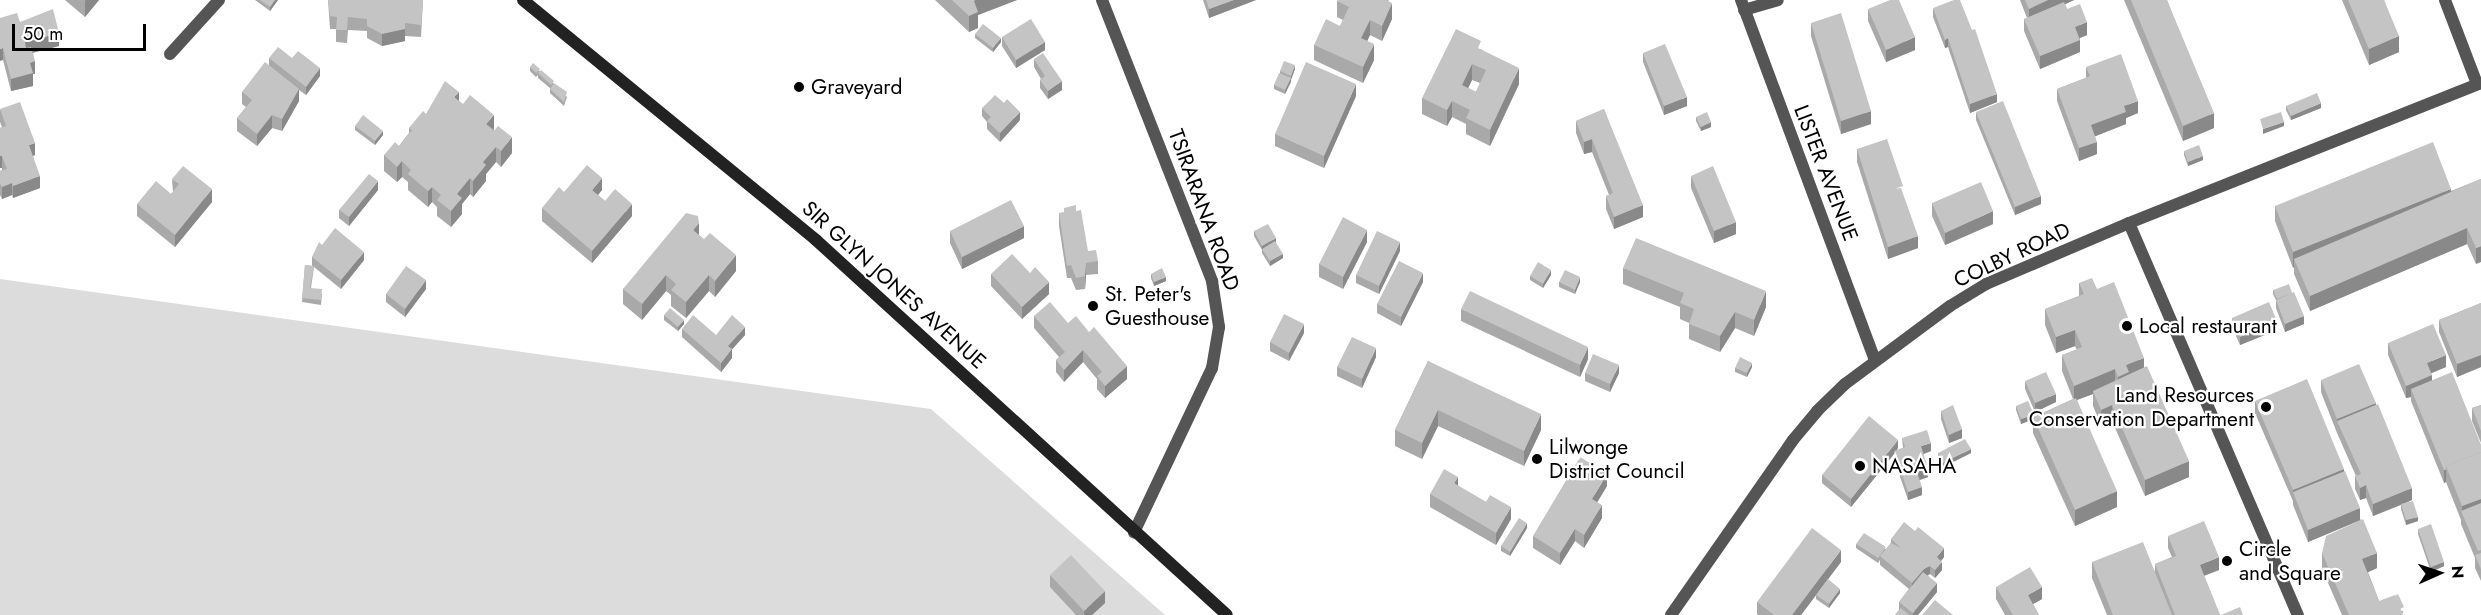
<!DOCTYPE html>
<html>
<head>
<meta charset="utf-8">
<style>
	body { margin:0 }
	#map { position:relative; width:2481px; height:615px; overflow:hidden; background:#fff; font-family:Jost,sans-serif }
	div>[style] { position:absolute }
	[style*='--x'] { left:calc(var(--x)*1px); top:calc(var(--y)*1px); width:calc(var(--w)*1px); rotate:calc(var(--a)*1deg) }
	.green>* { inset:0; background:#dcdcdc }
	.minor>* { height:12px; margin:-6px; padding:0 6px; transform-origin:6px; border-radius:6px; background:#555 }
	.secondary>* { height:12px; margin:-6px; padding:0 6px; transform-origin:6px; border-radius:6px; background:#222 }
	.wall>* { inset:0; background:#a9a9a9 }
	.shaded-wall>* { inset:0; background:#898989 }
	.building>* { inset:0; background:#c4c4c4 }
	.dots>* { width:16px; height:16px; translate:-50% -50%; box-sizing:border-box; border:3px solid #fff; border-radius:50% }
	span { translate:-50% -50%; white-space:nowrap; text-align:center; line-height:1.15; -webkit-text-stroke:4.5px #fff; paint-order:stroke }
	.poi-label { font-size:21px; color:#000 }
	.left { translate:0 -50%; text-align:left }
	.right { translate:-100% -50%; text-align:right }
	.street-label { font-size:21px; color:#000 }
	.north { position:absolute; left:2409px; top:543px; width:60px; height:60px; -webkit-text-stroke:4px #fff; paint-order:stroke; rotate:87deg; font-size:16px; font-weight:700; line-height:24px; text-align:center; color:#000 }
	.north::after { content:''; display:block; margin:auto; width:21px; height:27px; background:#000; clip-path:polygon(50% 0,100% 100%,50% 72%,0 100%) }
	.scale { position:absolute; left:12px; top:24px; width:134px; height:27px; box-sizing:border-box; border:3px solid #000; border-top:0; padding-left:8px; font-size:18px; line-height:21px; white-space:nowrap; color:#000; -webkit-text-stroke:4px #fff; paint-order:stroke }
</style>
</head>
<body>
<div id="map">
	<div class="green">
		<i style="clip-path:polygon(0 279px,931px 409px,1165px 615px,0 615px)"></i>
	</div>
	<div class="minor">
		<i style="--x:1102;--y:0;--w:302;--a:68.6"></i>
		<i style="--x:1212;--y:281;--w:47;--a:81.3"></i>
		<i style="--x:1219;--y:327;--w:42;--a:99.7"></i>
		<i style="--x:1212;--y:368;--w:182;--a:115.4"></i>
		<i style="--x:1741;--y:0;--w:384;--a:69.6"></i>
		<i style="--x:2445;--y:0;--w:90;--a:69.1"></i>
		<i style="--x:1744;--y:10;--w:35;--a:-16"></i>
		<i style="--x:170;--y:54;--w:73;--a:-47.8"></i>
		<i style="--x:2129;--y:223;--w:427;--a:66.7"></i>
		<i style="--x:1671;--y:615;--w:213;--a:-55.1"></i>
		<i style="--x:1793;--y:440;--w:38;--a:-50"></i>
		<i style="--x:1817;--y:411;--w:39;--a:-44"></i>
		<i style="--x:1845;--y:384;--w:131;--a:-36.6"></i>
		<i style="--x:1950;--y:306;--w:42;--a:-31.4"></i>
		<i style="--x:1986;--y:284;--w:155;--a:-23.1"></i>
		<i style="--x:2129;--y:223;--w:379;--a:-21.7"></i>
	</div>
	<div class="secondary">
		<i style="--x:523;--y:0;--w:379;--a:39.3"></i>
		<i style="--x:816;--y:240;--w:556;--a:42.38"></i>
	</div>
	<div class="wall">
		<i style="clip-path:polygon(65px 0,99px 0,85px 17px)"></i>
		<i style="clip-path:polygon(255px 0,278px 0,270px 11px)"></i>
		<i style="clip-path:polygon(328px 0,423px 0,421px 37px,405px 36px,405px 41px,382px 46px,367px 38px,367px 31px,348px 30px,347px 43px,336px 42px,336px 29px,330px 29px)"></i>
		<i style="clip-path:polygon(935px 0,1017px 0,978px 15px,978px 28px,969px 32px)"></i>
		<i style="clip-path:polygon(1203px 0,1256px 0,1209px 18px)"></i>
		<i style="clip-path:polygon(1389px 0,1388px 1px,1392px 19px,1382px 41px,1370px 35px,1367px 41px,1374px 60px,1363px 83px,1314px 60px,1314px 45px,1340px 26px,1343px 20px,1337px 17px,1337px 1px)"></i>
		<i style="clip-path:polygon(2020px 0,2074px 0,2065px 4px,2067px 9px,2087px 35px,2080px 38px,2080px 52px,2040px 69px,2024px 31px,2024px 19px,2027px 18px)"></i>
		<i style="clip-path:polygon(2124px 0,2167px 0,2214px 128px,2183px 141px)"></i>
		<i style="clip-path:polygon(2342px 0,2384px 0,2399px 52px,2369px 65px)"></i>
		<i style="clip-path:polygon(1933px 8px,1997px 102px,1970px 113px,1948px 47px,1945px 48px,1933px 17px)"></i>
		<i style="clip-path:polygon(1868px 9px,1915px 50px,1886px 62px,1868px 21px)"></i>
		<i style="clip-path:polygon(0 18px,20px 22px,59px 46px,33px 52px,35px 74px,33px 74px,33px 86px,11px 91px,3px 60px)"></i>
		<i style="clip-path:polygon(1811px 23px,1871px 124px,1841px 134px,1811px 36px)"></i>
		<i style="clip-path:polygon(975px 34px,1001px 42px,993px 52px,975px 38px)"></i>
		<i style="clip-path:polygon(1002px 37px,1045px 50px,1016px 68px,1002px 46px)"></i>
		<i style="clip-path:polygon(evenodd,1481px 49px,1519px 84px,1490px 146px,1466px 134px,1466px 124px,1452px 117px,1447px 126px,1422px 114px,1422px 98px,1481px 49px,1472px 80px,1480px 83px,1476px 92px,1468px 88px,1472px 80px)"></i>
		<i style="clip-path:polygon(1643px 53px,1687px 106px,1664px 115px,1643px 62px)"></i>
		<i style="clip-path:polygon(269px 58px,292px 58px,320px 76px,306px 95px,299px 90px,299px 101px,282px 131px,272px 128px,257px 146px,237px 131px,237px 118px,246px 107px,242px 104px,242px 92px,269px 65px)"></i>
		<i style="clip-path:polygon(1034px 59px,1062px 90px,1048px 99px,1040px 88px,1040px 80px,1041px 79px,1034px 67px)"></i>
		<i style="clip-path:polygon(530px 67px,540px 71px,554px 84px,567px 97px,564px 106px,550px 93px,550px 88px,538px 78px,538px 75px,536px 77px,530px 71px)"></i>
		<i style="clip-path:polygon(2086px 67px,2138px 113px,2126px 118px,2126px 124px,2095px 136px,2097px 154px,2079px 161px,2057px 101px,2057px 89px,2086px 78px)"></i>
		<i style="clip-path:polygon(1295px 69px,1285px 94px,1274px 89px,1274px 85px,1280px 74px,1280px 71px)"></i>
		<i style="clip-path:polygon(1356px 96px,1324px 168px,1275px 146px,1275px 134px)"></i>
		<i style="clip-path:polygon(459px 101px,494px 130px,512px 153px,501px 167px,496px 162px,486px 174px,486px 181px,473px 197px,470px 194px,462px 204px,462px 214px,451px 227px,437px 216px,437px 207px,432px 202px,428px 207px,408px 190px,408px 182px,402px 177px,397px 182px,384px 171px,384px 155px,399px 146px,409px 133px,409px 128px,426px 114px)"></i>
		<i style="clip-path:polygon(2286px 106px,2321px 108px,2291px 120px,2286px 110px)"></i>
		<i style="clip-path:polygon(982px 108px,1020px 120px,1000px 142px,987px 129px,987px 122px,982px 116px)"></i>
		<i style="clip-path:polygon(0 109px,35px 155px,33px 156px,40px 188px,13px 198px,12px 195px,2px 199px,0 195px,0 171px,2px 170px,2px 168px,0 168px,0 128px,2px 127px,0 122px)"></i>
		<i style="clip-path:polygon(1604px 109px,1643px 217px,1614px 229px,1606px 209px,1606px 196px,1609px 195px,1592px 152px,1584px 154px,1576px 133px,1576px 121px)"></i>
		<i style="clip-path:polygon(1976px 112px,2041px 204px,2015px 215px,1976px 120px)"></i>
		<i style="clip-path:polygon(1696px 117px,1711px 127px,1701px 131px,1696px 121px)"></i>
		<i style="clip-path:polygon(355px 126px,383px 135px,375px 145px,355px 130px)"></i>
		<i style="clip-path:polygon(1857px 149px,1903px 195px,1918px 248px,1888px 259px,1857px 162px)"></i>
		<i style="clip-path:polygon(2184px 151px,2203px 160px,2188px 166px,2184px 155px)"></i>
		<i style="clip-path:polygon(1691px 176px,1736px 234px,1714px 243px,1691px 188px)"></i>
		<i style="clip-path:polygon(172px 179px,212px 202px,175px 247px,137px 216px,137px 204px,171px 194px,173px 192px)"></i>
		<i style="clip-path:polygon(2481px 179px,2476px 264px,2467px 244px,2310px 311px,2294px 274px,2294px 267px,2293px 268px,2275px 221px,2275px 206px,2451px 191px)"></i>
		<i style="clip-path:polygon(378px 190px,349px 226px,339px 218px,339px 210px)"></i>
		<i style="clip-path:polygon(602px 190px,598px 195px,605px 201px,632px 216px,592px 263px,542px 221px,542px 208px,564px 192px)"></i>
		<i style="clip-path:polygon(1932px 203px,1993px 224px,1945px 245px,1932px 216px)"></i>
		<i style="clip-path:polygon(1064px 208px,1088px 251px,1098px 261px,1098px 274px,1086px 275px,1085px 289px,1076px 290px,1071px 278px,1067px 278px,1059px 226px,1059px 213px,1064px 213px)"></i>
		<i style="clip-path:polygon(950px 231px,1024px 238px,962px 269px,950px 243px)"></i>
		<i style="clip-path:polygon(1254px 231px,1276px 243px,1283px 258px,1270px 266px,1262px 253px,1262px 250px,1254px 236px)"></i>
		<i style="clip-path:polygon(699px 235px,736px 271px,715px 297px,709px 291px,686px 318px,671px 306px,671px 295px,666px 291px,642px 320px,623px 304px,623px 289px)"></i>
		<i style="clip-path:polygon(1367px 242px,1343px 289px,1319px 277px,1319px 264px)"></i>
		<i style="clip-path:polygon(322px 245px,364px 260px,341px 289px,314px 267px,311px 288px,322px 294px,321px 305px,302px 302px,305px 265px,312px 266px,312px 257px)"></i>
		<i style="clip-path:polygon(1400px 251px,1379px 294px,1356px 283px,1356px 275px)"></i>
		<i style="clip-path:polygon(1623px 268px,1766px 307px,1754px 336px,1735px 328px,1720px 352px,1689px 339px,1689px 323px,1680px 319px,1680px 307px,1623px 284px)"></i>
		<i style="clip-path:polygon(991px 274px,1049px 294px,1022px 319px,991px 286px)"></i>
		<i style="clip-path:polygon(1151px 274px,1166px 281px,1154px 286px,1151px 278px)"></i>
		<i style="clip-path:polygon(1551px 275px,1543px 288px,1530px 280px,1530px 276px)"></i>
		<i style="clip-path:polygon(1423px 282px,1401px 326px,1377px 313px,1377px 304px)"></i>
		<i style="clip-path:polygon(1559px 282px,1580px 282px,1575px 294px,1559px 287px)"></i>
		<i style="clip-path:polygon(2079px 283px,2097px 289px,2144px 368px,2189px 477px,2145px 496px,2112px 421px,2101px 425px,2093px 406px,2093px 394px,2077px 400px,2117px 507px,2075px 526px,2033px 433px,2033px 419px,2021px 424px,2016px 410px,2016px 406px,2034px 417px,2073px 399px,2062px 371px,2062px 355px,2077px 350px,2075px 346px,2056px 353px,2045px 325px,2045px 309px,2079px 296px)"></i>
		<i style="clip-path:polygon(426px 289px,405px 317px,386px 302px,386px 294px)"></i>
		<i style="clip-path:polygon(2273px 290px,2292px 293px,2304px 324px,2285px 332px,2276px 308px,2276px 300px,2273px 294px)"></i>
		<i style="clip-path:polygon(2481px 303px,2481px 367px,2457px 377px,2439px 332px,2439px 320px)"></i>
		<i style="clip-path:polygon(1461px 309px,1588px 359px,1580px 377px,1461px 321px)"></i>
		<i style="clip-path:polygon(664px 315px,684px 324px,678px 331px,664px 320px)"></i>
		<i style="clip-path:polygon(1034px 316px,1068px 323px,1127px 379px,1105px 398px,1097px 389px,1097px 379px,1083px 362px,1064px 382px,1056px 372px,1056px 360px,1059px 357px,1034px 328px)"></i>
		<i style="clip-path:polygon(2232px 318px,2277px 330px,2240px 345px,2232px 327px)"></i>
		<i style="clip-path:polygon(682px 329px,716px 335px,745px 335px,732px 349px,732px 358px,721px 372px,682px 337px)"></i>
		<i style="clip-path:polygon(1304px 333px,1289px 361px,1270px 351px,1270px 342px)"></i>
		<i style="clip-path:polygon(2388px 343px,2446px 367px,2431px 373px,2432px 380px,2481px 445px,2481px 581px,2475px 568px,2475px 558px,2461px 524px,2461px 520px,2446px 482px,2444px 483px,2411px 401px,2411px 397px,2406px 398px,2388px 355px)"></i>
		<i style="clip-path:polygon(1376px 357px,1362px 388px,1337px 376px,1337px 367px)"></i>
		<i style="clip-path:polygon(1428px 361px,1541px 430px,1524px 466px,1438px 426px,1422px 459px,1395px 446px,1395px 430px)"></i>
		<i style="clip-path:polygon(1752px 367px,1747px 377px,1735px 372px,1735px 368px)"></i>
		<i style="clip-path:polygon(1585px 373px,1619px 373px,1610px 392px,1585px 381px)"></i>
		<i style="clip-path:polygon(2321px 380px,2376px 405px,2412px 500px,2404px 504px,2418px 521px,2406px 525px,2401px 509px,2401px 505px,2373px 516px,2366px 498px,2360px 500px,2355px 489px,2355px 476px,2356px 476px,2337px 433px,2321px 392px)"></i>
		<i style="clip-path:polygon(2025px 381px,2056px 402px,2035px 412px,2025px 389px)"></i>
		<i style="clip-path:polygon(2255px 401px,2344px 471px,2377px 568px,2368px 572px,2379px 601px,2404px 612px,2402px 613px,2403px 615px,2342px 615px,2322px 569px,2322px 553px,2359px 521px,2308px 542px,2293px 505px,2293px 501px,2255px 413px)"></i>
		<i style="clip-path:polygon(2481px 405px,2481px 443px,2472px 421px,2472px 408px)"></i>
		<i style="clip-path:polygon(1941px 411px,1962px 438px,1949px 443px,1941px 419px)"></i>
		<i style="clip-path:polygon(1902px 438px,1931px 451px,1923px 454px,1928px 477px,1919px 480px,1922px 495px,1908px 500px,1894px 459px,1894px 454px,1851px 507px,1822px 483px,1822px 475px,1903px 448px)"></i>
		<i style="clip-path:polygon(1938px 453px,1971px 453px,1943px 467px,1938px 457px)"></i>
		<i style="clip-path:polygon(1458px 486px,1486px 502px,1511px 519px,1496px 545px,1430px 507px,1430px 494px)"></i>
		<i style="clip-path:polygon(1607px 486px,1597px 502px,1602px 518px,1584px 548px,1575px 541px,1560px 565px,1533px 548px,1533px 536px)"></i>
		<i style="clip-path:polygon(1527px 528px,1510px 556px,1501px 551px,1501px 546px)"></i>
		<i style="clip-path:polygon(2418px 529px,2444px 566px,2431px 572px,2418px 534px)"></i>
		<i style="clip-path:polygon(2168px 536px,2219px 570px,2204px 576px,2220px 615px,2107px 615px,2092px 578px,2092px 562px,2155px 571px,2155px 564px,2172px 557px,2168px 548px)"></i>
		<i style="clip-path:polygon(1891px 539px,1944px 557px,1941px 561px,1942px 570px,1935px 578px,1930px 574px,1928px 575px,1937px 592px,1918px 615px,1895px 615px,1899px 610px,1899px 602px,1909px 589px,1880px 565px,1880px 560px,1878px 563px,1856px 548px,1856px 544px,1886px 549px,1891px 543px)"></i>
		<i style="clip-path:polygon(1841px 562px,1818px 592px,1840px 593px,1829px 608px,1816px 599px,1816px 595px,1801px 615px,1758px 615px,1757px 614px,1757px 602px)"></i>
		<i style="clip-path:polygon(1050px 575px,1105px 603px,1092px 615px,1076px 615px,1050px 587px)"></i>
		<i style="clip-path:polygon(1996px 587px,2042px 599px,2033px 604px,2039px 615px,2005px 615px,1996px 599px)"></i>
	</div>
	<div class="shaded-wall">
		<i style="clip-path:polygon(86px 0,99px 0,85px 17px,85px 1px)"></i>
		<i style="clip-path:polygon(275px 0,278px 0,270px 11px,270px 7px)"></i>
		<i style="clip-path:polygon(975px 0,1017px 0,978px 15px,978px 28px,969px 32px,969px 16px,974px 1px)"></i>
		<i style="clip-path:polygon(1234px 0,1256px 0,1209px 18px,1209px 9px)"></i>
		<i style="clip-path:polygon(2048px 0,2074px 0,2029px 22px,2029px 9px)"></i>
		<i style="clip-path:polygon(1392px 3px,1392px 19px,1382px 41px,1382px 26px)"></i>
		<i style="clip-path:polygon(1370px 20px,1370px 35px,1361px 54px,1361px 38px)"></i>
		<i style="clip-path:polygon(2087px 22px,2087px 35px,2075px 40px,2075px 27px)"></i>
		<i style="clip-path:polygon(405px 23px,405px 41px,382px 46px,382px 34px)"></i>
		<i style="clip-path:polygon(59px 33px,59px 46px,25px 55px,25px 42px)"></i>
		<i style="clip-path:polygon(2399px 36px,2399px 52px,2369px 65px,2369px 49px)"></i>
		<i style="clip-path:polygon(1915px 37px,1915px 50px,1886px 62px,1886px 50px)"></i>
		<i style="clip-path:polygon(1001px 38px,1001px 42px,993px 52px,993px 48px)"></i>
		<i style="clip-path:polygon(1948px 38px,1948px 47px,1945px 48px,1945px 40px)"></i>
		<i style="clip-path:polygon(2080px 40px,2080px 52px,2040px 69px,2040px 56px)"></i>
		<i style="clip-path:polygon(1045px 42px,1045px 50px,1016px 68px,1016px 60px)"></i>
		<i style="clip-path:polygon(1374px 44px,1374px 60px,1363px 83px,1363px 67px)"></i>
		<i style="clip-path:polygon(3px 48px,3px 60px,0 61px,0 49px)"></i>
		<i style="clip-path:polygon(35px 61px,35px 74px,33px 74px,33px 86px,11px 91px,11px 79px,30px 63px)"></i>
		<i style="clip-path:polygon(1472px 64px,1472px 80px,1462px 101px,1462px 85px)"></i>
		<i style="clip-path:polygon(1295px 65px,1295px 69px,1291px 80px,1291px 76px)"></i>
		<i style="clip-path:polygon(320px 68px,320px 76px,306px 95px,306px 87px)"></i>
		<i style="clip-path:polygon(1519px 68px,1519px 84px,1490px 146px,1490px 130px)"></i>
		<i style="clip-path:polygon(1291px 78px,1291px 82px,1285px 94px,1285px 90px)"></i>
		<i style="clip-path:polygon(1062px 81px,1062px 90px,1048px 99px,1048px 91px)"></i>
		<i style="clip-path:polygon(1356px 84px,1356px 96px,1324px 168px,1324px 156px)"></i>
		<i style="clip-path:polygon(299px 89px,299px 101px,282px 131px,282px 119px)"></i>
		<i style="clip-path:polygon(459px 92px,459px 108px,454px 97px)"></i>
		<i style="clip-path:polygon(1997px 94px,1997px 102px,1970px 113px,1970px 104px)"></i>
		<i style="clip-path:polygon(1687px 97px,1687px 106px,1664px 115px,1664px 106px)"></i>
		<i style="clip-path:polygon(1452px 101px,1452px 117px,1447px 126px,1447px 110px)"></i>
		<i style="clip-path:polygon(2138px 101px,2138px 113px,2126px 118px,2126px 124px,2091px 138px,2091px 125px,2124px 106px)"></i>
		<i style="clip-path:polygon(2321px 103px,2321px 108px,2291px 120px,2291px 116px)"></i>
		<i style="clip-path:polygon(1871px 111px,1871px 124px,1841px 134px,1841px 121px)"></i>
		<i style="clip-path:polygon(1020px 112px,1020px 120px,1000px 142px,1000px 133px)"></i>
		<i style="clip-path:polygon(2214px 113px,2214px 128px,2183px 141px,2183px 126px)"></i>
		<i style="clip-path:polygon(272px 115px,272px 128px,257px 146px,257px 134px)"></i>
		<i style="clip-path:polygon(494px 115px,494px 130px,486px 124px)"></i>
		<i style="clip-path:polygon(1711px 122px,1711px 127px,1701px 131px,1701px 127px)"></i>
		<i style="clip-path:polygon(2284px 122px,2284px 126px,2263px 134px,2263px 129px)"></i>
		<i style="clip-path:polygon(383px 131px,383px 135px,375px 145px,375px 141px)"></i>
		<i style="clip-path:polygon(512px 137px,512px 153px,501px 167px,501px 151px)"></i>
		<i style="clip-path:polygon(1592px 139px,1592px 152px,1584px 154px,1584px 142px)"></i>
		<i style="clip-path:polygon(2097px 142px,2097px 154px,2079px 161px,2079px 148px)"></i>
		<i style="clip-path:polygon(35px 143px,35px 155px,29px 157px,29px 145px)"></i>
		<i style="clip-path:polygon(496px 147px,496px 162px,486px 174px,486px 181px,473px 197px,473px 181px,483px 162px)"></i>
		<i style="clip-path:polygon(0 156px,2px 156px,2px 168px,0 168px)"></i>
		<i style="clip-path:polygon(2203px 156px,2203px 160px,2188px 166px,2188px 162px)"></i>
		<i style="clip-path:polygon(402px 161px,402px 177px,397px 182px,397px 167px)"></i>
		<i style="clip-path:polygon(40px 176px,40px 188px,13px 198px,13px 186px)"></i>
		<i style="clip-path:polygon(470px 178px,470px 194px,462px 204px,462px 214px,451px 227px,451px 211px,457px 194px)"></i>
		<i style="clip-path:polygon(602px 178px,602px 190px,592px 202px,592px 190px)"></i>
		<i style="clip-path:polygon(378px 181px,378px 190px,349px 226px,349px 217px)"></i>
		<i style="clip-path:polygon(12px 183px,12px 195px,2px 199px,2px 187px)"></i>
		<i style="clip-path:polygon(432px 187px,432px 202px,428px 207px,428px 191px)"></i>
		<i style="clip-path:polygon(212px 189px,212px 202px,175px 247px,175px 235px)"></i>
		<i style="clip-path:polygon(2451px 189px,2451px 205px,2294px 259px,2294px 267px,2293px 268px,2293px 252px)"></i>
		<i style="clip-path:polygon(2041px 196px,2041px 204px,2015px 215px,2015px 207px)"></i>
		<i style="clip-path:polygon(632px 204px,632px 216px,592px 263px,592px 251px)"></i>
		<i style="clip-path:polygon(1643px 205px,1643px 217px,1614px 229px,1614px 217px)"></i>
		<i style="clip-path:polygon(1993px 211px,1993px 224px,1945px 245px,1945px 233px)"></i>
		<i style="clip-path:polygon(1736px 222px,1736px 234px,1714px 243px,1714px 231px)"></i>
		<i style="clip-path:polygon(699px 223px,699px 239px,693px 230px)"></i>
		<i style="clip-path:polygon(1024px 226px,1024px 238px,962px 269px,962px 257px)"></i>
		<i style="clip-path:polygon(2467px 228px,2467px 244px,2310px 311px,2310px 296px)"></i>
		<i style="clip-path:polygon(1367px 230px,1367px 242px,1343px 289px,1343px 277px)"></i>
		<i style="clip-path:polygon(1918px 236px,1918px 248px,1888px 259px,1888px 247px)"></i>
		<i style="clip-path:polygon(1276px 238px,1276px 243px,1262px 250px,1262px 246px)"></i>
		<i style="clip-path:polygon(1400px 242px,1400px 251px,1379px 294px,1379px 286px)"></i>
		<i style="clip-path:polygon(2481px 246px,2481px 262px,2476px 264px,2476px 248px)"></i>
		<i style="clip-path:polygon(364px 252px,364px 260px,341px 289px,341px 280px)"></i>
		<i style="clip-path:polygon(1283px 254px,1283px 258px,1270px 266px,1270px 261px)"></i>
		<i style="clip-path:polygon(736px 255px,736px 271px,715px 297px,715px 281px)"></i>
		<i style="clip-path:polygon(1086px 263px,1086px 275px,1085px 289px,1085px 276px)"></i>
		<i style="clip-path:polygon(1551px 270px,1551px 275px,1543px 288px,1543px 284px)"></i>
		<i style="clip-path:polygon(1423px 273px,1423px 282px,1401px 326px,1401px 317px)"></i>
		<i style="clip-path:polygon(666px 275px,666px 291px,642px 320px,642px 304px)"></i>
		<i style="clip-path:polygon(709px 275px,709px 291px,686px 318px,686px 302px)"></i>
		<i style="clip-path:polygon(1166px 277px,1166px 281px,1154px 286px,1154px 282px)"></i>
		<i style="clip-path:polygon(1580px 277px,1580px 282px,1575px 294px,1575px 290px)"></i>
		<i style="clip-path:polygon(426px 280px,426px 289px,405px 317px,405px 309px)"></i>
		<i style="clip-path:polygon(1049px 282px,1049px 294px,1022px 319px,1022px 307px)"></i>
		<i style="clip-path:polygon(1766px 291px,1766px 307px,1754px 336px,1754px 320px)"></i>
		<i style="clip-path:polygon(1735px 312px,1735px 328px,1720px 352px,1720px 336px)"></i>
		<i style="clip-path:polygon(2304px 316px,2304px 324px,2285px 332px,2285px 324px)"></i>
		<i style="clip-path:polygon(684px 320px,684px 324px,678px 331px,678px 327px)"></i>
		<i style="clip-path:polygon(2277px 321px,2277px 330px,2240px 345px,2240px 337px)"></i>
		<i style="clip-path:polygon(1304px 324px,1304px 333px,1289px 361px,1289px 353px)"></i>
		<i style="clip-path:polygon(745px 327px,745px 335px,728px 354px,728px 346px)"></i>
		<i style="clip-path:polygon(2075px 330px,2075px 346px,2056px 353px,2056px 337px)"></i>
		<i style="clip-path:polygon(1588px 347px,1588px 359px,1580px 377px,1580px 365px)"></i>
		<i style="clip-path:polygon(1376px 348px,1376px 357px,1362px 388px,1362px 379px)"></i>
		<i style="clip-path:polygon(732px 349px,732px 358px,721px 372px,721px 363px)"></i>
		<i style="clip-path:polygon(1083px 350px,1083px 362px,1064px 382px,1064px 370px)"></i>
		<i style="clip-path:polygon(2446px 355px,2446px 367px,2427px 375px,2427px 363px)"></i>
		<i style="clip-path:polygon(2481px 355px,2481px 367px,2457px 377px,2457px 364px)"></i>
		<i style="clip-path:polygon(2144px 358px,2144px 373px,2118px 392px,2118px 377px,2126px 365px)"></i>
		<i style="clip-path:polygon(1752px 363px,1752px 367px,1747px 377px,1747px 373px)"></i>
		<i style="clip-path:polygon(1619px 365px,1619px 373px,1610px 392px,1610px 384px)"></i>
		<i style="clip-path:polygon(1127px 366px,1127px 379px,1105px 398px,1105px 386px)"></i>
		<i style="clip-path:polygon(2115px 369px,2115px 385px,2093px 391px,2093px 394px,2074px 401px,2074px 386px)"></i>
		<i style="clip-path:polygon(2432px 375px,2432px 388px,2411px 389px,2411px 397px,2406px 398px,2406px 386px)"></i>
		<i style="clip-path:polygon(2056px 394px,2056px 402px,2035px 412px,2035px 403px)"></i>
		<i style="clip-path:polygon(2376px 403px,2376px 416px,2337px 421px,2337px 432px,2337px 419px)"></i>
		<i style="clip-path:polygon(2112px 405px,2112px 421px,2101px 425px,2101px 410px)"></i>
		<i style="clip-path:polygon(1438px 410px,1438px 426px,1422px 459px,1422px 443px)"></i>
		<i style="clip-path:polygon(1541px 414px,1541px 430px,1524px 466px,1524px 451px)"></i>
		<i style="clip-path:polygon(2034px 415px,2034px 419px,2021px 424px,2021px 419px)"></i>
		<i style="clip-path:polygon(1962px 429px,1962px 438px,1949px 443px,1949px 435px)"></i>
		<i style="clip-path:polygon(1898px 440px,1898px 448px,1895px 453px,1894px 451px,1894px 454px,1851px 507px,1851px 499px)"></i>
		<i style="clip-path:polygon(1931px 443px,1931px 451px,1921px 455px,1921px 446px)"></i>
		<i style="clip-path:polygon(1971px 449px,1971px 453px,1943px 467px,1943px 463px)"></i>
		<i style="clip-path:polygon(2189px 461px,2189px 477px,2145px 496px,2145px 480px)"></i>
		<i style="clip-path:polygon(1928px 468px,1928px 477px,1917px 481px,1917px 472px)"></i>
		<i style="clip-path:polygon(2344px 469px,2344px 481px,2293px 493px,2293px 490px)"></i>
		<i style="clip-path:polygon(2444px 470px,2446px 470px,2446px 482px,2444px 483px)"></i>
		<i style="clip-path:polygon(1607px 474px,1607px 486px,1592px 511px,1592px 499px)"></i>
		<i style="clip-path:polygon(1458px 477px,1458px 489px,1454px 483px)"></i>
		<i style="clip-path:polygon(2366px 485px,2366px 498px,2360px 500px,2360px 488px)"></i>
		<i style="clip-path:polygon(1922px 487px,1922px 495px,1908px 500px,1908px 492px)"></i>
		<i style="clip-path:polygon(2412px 488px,2412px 500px,2373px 516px,2373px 504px)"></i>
		<i style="clip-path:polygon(2117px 491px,2117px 507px,2075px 526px,2075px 510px)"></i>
		<i style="clip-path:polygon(2481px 499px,2481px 515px,2462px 514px,2462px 506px)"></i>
		<i style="clip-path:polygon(1602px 505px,1602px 518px,1584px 548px,1584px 535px)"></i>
		<i style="clip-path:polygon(1511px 507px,1511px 519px,1496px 545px,1496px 533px)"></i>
		<i style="clip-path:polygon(2360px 508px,2360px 520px,2308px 542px,2308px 530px)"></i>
		<i style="clip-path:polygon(2418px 517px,2418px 521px,2406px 525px,2406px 520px)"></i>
		<i style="clip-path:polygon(1527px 523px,1527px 528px,1510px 556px,1510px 552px)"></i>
		<i style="clip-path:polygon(1575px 529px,1575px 541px,1560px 565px,1560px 553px)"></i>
		<i style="clip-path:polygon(1944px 548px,1944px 557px,1937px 566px,1937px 557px)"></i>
		<i style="clip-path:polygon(1841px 550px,1841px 562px,1801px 615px,1792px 615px)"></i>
		<i style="clip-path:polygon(2377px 553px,2377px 568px,2362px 575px,2362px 559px)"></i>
		<i style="clip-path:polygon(2219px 557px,2219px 570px,2200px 577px,2200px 565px)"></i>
		<i style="clip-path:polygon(1942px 562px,1942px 570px,1935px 578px,1935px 570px)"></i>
		<i style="clip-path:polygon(2444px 562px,2444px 566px,2431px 572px,2431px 567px)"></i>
		<i style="clip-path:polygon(1930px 566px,1930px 574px,1924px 577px,1912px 592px,1912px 583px,1924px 569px)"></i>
		<i style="clip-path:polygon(1937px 583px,1937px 592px,1918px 615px,1913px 615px,1913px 613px)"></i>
		<i style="clip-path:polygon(2042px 587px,2042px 599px,2028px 607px,2028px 595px)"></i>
		<i style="clip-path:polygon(1840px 589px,1840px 593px,1829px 608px,1829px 604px)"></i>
		<i style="clip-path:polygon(1105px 591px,1105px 603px,1092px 615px,1084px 615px,1084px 611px)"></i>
	</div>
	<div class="building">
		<i style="clip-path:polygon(260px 0,275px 0,270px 7px)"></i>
		<i style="clip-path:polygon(328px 0,423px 0,421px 25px,405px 23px,405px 29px,382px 34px,367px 26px,367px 19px,348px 17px,347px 30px,336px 30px,337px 17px,330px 16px)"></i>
		<i style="clip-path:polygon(952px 0,975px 0,974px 1px,978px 12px,969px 16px)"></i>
		<i style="clip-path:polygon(1206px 0,1234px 0,1209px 9px)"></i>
		<i style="clip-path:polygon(1338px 0,1386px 0,1392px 3px,1382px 26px,1370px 20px,1361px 38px,1374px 44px,1363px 67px,1314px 45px,1326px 19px,1340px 26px,1349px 7px,1337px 1px)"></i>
		<i style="clip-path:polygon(1890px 0,1899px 0,1915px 37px,1886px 50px,1868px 9px)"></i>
		<i style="clip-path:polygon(1954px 0,1960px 0,1972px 30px,1975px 29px,1997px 94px,1970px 104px,1948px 38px,1945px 40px,1933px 8px)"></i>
		<i style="clip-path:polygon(2025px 0,2048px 0,2029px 9px)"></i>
		<i style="clip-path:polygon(2131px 0,2167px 0,2214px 113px,2183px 126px)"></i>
		<i style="clip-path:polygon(2348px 0,2384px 0,2399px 36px,2369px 49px)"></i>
		<i style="clip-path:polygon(2064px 2px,2067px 9px,2080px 4px,2087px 22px,2075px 27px,2080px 40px,2040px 56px,2024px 19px)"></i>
		<i style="clip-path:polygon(53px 9px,59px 33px,25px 42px,26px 48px,31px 47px,35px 61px,30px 63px,33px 73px,11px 79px,3px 48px,0 49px,0 18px,17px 13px,20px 22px)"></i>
		<i style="clip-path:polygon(1841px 13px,1871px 111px,1841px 121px,1811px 23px)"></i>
		<i style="clip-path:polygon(1031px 19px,1045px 42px,1016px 60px,1002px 37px)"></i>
		<i style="clip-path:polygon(983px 24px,1001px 38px,993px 48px,975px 34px)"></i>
		<i style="clip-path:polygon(evenodd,1456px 29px,1481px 41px,1478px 48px,1519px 68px,1490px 130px,1466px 118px,1470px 110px,1452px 101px,1447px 110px,1422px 98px,1456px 29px,1472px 64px,1486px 70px,1476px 92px,1462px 85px,1472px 64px)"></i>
		<i style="clip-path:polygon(1665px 44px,1687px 97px,1664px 106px,1643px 53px)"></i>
		<i style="clip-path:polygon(278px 47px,292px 58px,298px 51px,320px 68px,306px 87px,269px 58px)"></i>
		<i style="clip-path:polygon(1043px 53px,1062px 81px,1048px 91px,1040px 80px,1045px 76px,1034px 59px)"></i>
		<i style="clip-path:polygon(2121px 54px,2138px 101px,2124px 106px,2126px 112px,2091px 125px,2097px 142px,2079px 148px,2057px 89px,2090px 76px,2086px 67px)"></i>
		<i style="clip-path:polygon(1284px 61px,1295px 65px,1291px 76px,1280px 71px)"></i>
		<i style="clip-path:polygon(265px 62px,299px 89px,282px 119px,272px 115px,257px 134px,237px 118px,252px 100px,242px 92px)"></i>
		<i style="clip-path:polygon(1306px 62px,1356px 84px,1324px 156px,1275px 134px)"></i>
		<i style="clip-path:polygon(533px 63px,540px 69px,536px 73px,530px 67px)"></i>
		<i style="clip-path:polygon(541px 70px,554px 81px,551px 85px,538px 73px)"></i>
		<i style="clip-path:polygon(1279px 73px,1291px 78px,1285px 90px,1274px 85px)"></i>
		<i style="clip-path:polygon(445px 81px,459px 92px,454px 97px,463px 104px,470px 95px,494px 115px,486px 124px,494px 131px,498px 126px,512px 137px,501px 151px,496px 147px,483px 162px,486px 165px,473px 181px,470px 178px,457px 194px,462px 198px,451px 211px,437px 200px,441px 195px,432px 187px,428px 191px,408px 174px,411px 170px,402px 161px,397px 167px,384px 155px,395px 142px,399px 146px,412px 130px,409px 128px,423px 111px,426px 114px)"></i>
		<i style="clip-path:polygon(554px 83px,567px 92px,564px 102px,550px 89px)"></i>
		<i style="clip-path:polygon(2317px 93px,2321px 103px,2291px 116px,2286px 106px)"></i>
		<i style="clip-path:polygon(995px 95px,1004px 103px,1007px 99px,1020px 112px,1000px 133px,987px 121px,991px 117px,982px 108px)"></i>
		<i style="clip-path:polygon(2003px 101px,2041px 196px,2015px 207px,1976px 112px)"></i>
		<i style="clip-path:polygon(20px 102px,35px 143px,29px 145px,40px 176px,13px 186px,12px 183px,2px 187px,0 183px,0 171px,7px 169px,2px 156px,0 156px,0 128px,6px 126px,0 109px)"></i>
		<i style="clip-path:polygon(1604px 109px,1643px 205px,1614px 217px,1606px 196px,1613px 193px,1592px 139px,1584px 142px,1576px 121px)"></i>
		<i style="clip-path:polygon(1707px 112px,1711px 122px,1701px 127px,1696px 117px)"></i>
		<i style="clip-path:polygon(2281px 112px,2284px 122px,2263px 129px,2260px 119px)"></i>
		<i style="clip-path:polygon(363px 115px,383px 131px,375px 141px,355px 126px)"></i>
		<i style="clip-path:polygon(1887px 139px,1903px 186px,1895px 189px,1901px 188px,1918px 236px,1888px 247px,1857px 149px)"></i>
		<i style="clip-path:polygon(2433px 142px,2451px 189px,2293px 252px,2275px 206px)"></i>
		<i style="clip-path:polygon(2199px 145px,2203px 156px,2188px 162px,2184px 151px)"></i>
		<i style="clip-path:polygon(587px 165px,602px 178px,592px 190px,605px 201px,615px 189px,632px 204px,592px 251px,542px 208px,559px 187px,564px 192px)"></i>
		<i style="clip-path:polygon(183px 166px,212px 189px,175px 235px,137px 204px,156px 181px,171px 194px,179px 184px,172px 179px)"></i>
		<i style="clip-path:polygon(1713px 166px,1736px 222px,1714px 231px,1691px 176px)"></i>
		<i style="clip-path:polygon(369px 174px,378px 181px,349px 217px,339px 210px)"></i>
		<i style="clip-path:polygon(2481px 179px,2481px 246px,2476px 248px,2467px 228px,2310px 296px,2294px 259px)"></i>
		<i style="clip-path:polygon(1981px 182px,1993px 211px,1945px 233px,1932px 203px)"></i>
		<i style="clip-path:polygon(1011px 200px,1024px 226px,962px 257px,950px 231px)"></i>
		<i style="clip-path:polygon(1076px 205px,1076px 211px,1081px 210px,1088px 251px,1096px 250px,1098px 261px,1086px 263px,1085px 276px,1076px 278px,1071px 265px,1067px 266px,1059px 213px,1064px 212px,1064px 208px)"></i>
		<i style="clip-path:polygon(686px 213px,698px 216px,699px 223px,693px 230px,704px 239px,710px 233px,736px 255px,715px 281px,709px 275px,686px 302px,671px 290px,676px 284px,666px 275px,642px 304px,623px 289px)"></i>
		<i style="clip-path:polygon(1343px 217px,1367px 230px,1343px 277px,1319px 264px)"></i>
		<i style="clip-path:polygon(1268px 224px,1276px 238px,1262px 246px,1254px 231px)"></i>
		<i style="clip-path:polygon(335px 228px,364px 252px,341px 280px,312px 257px,319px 242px,322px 245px)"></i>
		<i style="clip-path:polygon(1377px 231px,1400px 242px,1379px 286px,1356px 275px)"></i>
		<i style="clip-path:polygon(1636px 238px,1766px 291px,1754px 320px,1735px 312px,1720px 336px,1689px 324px,1694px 309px,1680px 303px,1684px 293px,1623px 268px)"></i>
		<i style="clip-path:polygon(1275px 241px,1283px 254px,1270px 261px,1262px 249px)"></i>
		<i style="clip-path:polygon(1012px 254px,1030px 273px,1035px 267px,1049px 282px,1022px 307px,991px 274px)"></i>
		<i style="clip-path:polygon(1399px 261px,1423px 273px,1401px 317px,1377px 304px)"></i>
		<i style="clip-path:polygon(1538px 262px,1551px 270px,1543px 284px,1530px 276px)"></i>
		<i style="clip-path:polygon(305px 265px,314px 266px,310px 288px,322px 289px,321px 300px,302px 298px)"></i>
		<i style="clip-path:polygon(406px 266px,426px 280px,405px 309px,386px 294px)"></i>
		<i style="clip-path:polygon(1162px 268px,1166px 277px,1154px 282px,1151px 274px)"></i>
		<i style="clip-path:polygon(1565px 270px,1580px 277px,1575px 290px,1559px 282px)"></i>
		<i style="clip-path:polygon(2092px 278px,2097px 289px,2114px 282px,2144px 358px,2126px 365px,2129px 372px,2118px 377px,2115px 369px,2074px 386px,2062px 355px,2082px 347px,2075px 330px,2056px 337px,2045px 309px,2084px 294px,2079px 283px)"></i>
		<i style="clip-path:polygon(2289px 284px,2292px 293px,2277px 299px,2273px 290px)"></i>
		<i style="clip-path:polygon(1470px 291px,1588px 347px,1580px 365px,1461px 309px)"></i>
		<i style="clip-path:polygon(2294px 292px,2304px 316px,2285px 324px,2276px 300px)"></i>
		<i style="clip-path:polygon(1050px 302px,1068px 323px,1076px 316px,1089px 332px,1094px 327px,1127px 366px,1105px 386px,1097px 376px,1102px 372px,1083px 350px,1064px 370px,1056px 360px,1065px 352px,1034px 316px)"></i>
		<i style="clip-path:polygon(2269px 302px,2277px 321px,2240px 337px,2232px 318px)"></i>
		<i style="clip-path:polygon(2481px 303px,2481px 355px,2457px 364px,2439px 320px)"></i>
		<i style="clip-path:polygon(670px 308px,684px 320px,678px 327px,664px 315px)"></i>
		<i style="clip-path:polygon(1284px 314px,1304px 324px,1289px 353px,1270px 342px)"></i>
		<i style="clip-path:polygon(693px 315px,716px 335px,732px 315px,745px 327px,728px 346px,732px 349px,721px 363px,682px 329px)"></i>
		<i style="clip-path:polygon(2433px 324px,2446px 355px,2427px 363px,2432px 375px,2406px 386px,2388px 343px)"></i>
		<i style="clip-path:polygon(1352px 337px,1376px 348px,1362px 379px,1337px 367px)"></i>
		<i style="clip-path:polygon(1593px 354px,1619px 365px,1610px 384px,1585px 373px)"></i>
		<i style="clip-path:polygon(1740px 357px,1752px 363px,1747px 373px,1735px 368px)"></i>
		<i style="clip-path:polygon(1428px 361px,1541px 414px,1524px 451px,1438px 410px,1422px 443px,1395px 430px)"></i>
		<i style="clip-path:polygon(2359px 364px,2376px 403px,2337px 419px,2321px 380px)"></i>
		<i style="clip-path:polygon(2147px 366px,2189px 461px,2145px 480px,2112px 405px,2101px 410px,2093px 391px)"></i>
		<i style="clip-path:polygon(2046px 372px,2056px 394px,2035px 403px,2025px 381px)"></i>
		<i style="clip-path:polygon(2452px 372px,2481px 445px,2481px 452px,2446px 466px,2446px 470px,2444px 470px,2411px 389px)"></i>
		<i style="clip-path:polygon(2307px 379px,2344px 469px,2293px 490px,2255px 401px)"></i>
		<i style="clip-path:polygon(2076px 398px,2117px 491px,2075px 510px,2033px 417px)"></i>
		<i style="clip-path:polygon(2028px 401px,2034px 415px,2021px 419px,2016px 406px)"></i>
		<i style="clip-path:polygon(2378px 404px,2412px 488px,2373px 504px,2366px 485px,2360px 488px,2355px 476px,2361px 474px,2337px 421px)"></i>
		<i style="clip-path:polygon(1953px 405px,1962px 429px,1949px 435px,1941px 411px)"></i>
		<i style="clip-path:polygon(2481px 405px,2481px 431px,2472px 408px)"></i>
		<i style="clip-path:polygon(1869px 416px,1898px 440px,1851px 499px,1822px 475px)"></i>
		<i style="clip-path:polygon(1927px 430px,1931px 443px,1921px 446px,1928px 468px,1917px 472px,1922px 487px,1908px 492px,1894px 451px,1905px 447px,1902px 438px)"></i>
		<i style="clip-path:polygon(1965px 439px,1971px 449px,1943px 463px,1938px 453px)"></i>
		<i style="clip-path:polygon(2481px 452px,2481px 499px,2462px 506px,2446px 466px)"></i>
		<i style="clip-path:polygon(1580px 457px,1607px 474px,1592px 499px,1602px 505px,1584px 535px,1575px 529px,1560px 553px,1533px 536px)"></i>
		<i style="clip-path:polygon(1444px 469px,1458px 477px,1454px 483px,1486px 502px,1490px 495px,1511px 507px,1496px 533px,1430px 494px)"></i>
		<i style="clip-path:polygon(2345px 471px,2360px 508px,2308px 530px,2293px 492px)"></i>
		<i style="clip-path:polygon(2413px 501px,2418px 517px,2406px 520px,2401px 504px)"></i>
		<i style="clip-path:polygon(2481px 503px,2481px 550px,2478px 551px,2461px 511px)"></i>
		<i style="clip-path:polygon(1519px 518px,1527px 523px,1510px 552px,1501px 546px)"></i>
		<i style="clip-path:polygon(2363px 519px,2377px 553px,2362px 559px,2379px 601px,2395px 595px,2403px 615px,2349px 615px,2322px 553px,2326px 536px)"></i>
		<i style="clip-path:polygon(2204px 521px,2219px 557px,2200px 565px,2220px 615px,2175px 615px,2155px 564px,2176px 556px,2168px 536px)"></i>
		<i style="clip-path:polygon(1904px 522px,1915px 531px,1918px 527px,1944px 548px,1937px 557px,1942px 562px,1935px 570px,1930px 566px,1924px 569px,1912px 583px,1880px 556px,1891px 543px,1901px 548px,1891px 539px)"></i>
		<i style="clip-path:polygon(2431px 524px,2444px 562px,2431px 567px,2418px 529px)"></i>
		<i style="clip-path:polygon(1812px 528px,1841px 550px,1792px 615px,1774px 615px,1757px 602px)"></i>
		<i style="clip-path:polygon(1864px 533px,1886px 547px,1878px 558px,1856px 544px)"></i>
		<i style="clip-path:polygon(2143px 542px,2172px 615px,2113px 615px,2092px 562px)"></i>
		<i style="clip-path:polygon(2481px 553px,2481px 569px,2475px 555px)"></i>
		<i style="clip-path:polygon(1071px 555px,1105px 591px,1084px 611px,1050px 575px)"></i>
		<i style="clip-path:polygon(2030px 567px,2042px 587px,2028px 595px,2039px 615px,2013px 615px,1996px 587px)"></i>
		<i style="clip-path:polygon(1923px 572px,1937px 583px,1913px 613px,1899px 602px)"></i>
		<i style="clip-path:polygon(1828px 579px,1840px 589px,1829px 604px,1816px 595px)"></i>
		<i style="clip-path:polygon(2398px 594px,2404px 607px,2400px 609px,2395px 596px)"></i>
		<i style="clip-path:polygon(1935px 600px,1953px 615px,1922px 615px)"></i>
		<i style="clip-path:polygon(2240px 607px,2243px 615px,2221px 615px)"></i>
		<i style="clip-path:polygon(1901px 608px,1909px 615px,1895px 615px)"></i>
	</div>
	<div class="dots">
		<i style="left:799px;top:87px;background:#000"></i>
		<i style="left:1093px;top:306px;background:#000"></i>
		<i style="left:2127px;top:326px;background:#000"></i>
		<i style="left:2266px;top:407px;background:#000"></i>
		<i style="left:1537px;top:459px;background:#000"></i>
		<i style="left:1860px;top:466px;background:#000"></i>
		<i style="left:2227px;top:561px;background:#000"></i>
	</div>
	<div class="poi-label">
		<span class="left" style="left:811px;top:87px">Graveyard</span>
		<span class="left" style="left:1105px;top:306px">St. Peter's<br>Guesthouse</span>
		<span class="left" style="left:2139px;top:326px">Local restaurant</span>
		<span class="right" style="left:2254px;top:407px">Land Resources<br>Conservation Department</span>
		<span class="left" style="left:1549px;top:459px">Lilwonge<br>District Council</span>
		<span class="left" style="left:1872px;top:466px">NASAHA</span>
		<span class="left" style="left:2239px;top:561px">Circle<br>and Square</span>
	</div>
	<div class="street-label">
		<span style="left:1826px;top:173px;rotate:69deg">LISTER AVENUE</span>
		<span style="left:1204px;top:210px;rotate:70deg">TSIRARANA ROAD</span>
		<span style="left:2012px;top:255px;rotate:-25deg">COLBY ROAD</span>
		<span style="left:894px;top:285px;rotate:42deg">SIR GLYN JONES AVENUE</span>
	</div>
	<div class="north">N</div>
	<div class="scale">50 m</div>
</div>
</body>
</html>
